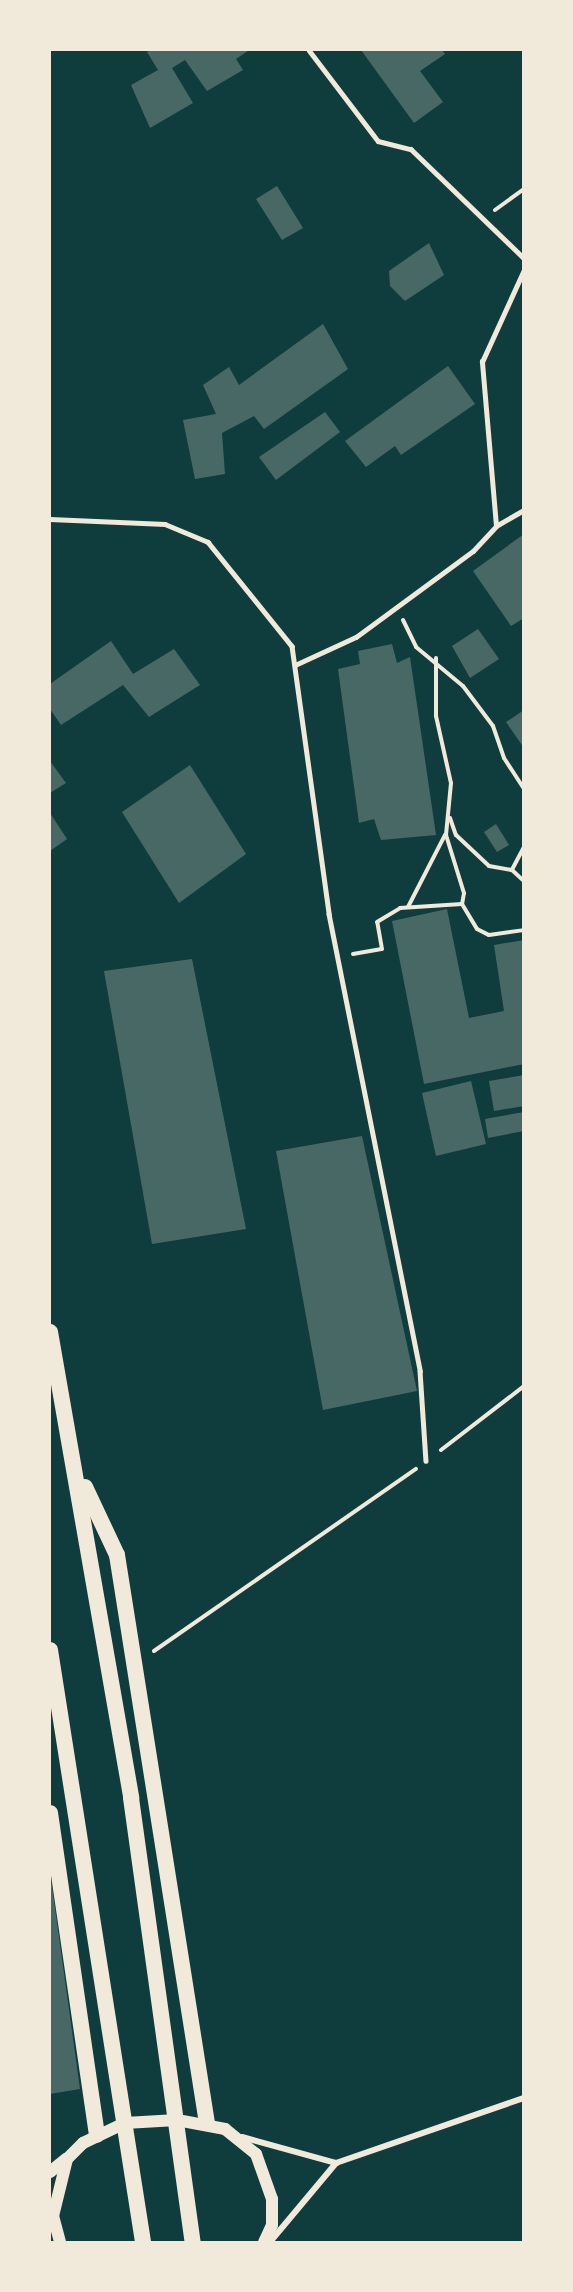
<!DOCTYPE html>
<html>
<head>
<meta charset="utf-8">
<style>
	body { margin:0 }
	#map { position:relative; width:573px; height:2292px; overflow:hidden; background:#0f3d3e; font-family:"Archivo Narrow",sans-serif }
	div>[style] { position:absolute }
	[style*='--x'] { left:calc(var(--x)*1px); top:calc(var(--y)*1px); width:calc(var(--w)*1px); rotate:calc(var(--a)*1deg) }
	.building>* { inset:0; background:#486865 }
	.path>* { height:4px; margin:-2px; padding:0 2px; transform-origin:2px; border-radius:2px; background:#f1e9da }
	.service>* { height:4.5px; margin:-2.25px; padding:0 2.25px; transform-origin:2.25px; border-radius:2.25px; background:#f1e9da }
	.minor>* { height:6px; margin:-3px; padding:0 3px; transform-origin:3px; border-radius:3px; background:#f1e9da }
	.secondary>* { height:12px; margin:-6px; padding:0 6px; transform-origin:6px; border-radius:6px; background:#f1e9da }
	.trunk>* { height:16px; margin:-8px; padding:0 8px; transform-origin:8px; border-radius:8px; background:#f1e9da }
	span { translate:-50% -50%; white-space:nowrap; text-align:center; line-height:1.15; -webkit-text-stroke:6px #f1e9da; paint-order:stroke }
	.frame { position:absolute; inset:0; border:51px solid #f1e9da; pointer-events:none }
</style>
</head>
<body>
<div id="map">
	<div class="building">
		<i style="clip-path:polygon(152px 50px,249px 50px,236px 59px,243px 70px,207px 91px,185px 60px,172px 68px,193px 103px,150px 128px,131px 85px,158px 70px,147px 52px)"></i>
		<i style="clip-path:polygon(361px 50px,442px 50px,445px 54px,420px 71px,443px 102px,414px 123px)"></i>
		<i style="clip-path:polygon(277px 186px,303px 228px,282px 240px,256px 199px)"></i>
		<i style="clip-path:polygon(429px 243px,444px 275px,405px 301px,390px 286px,389px 271px)"></i>
		<i style="clip-path:polygon(323px 324px,348px 369px,264px 429px,254px 416px,222px 433px,225px 474px,195px 479px,183px 420px,216px 414px,203px 385px,229px 367px,239px 385px)"></i>
		<i style="clip-path:polygon(448px 366px,475px 404px,401px 455px,395px 446px,366px 467px,345px 441px)"></i>
		<i style="clip-path:polygon(325px 412px,340px 432px,276px 480px,259px 457px)"></i>
		<i style="clip-path:polygon(524px 534px,524px 618px,511px 626px,473px 571px)"></i>
		<i style="clip-path:polygon(478px 629px,499px 659px,470px 678px,452px 646px)"></i>
		<i style="clip-path:polygon(111px 641px,133px 674px,174px 649px,200px 685px,149px 717px,123px 685px,61px 725px,50px 709px,50px 684px)"></i>
		<i style="clip-path:polygon(392px 644px,397px 663px,410px 657px,436px 835px,381px 840px,374px 819px,359px 823px,338px 669px,360px 664px,358px 651px)"></i>
		<i style="clip-path:polygon(524px 710px,524px 748px,506px 722px)"></i>
		<i style="clip-path:polygon(50px 761px,66px 783px,50px 793px)"></i>
		<i style="clip-path:polygon(190px 765px,246px 854px,179px 903px,122px 812px)"></i>
		<i style="clip-path:polygon(50px 813px,67px 839px,50px 851px)"></i>
		<i style="clip-path:polygon(496px 824px,509px 845px,497px 852px,484px 832px)"></i>
		<i style="clip-path:polygon(447px 909px,469px 1018px,504px 1011px,494px 945px,524px 940px,524px 1064px,424px 1084px,392px 921px)"></i>
		<i style="clip-path:polygon(192px 959px,246px 1229px,152px 1244px,104px 971px)"></i>
		<i style="clip-path:polygon(524px 1075px,524px 1106px,494px 1111px,489px 1081px)"></i>
		<i style="clip-path:polygon(471px 1081px,486px 1144px,436px 1156px,422px 1093px)"></i>
		<i style="clip-path:polygon(524px 1112px,524px 1131px,488px 1138px,485px 1119px)"></i>
		<i style="clip-path:polygon(362px 1136px,417px 1391px,323px 1410px,276px 1151px)"></i>
		<i style="clip-path:polygon(50px 1872px,80px 2089px,50px 2094px)"></i>
	</div>
	<div class="path">
		<i style="--x:495;--y:210;--w:36;--a:-36"></i>
		<i style="--x:403;--y:620;--w:30;--a:64"></i>
		<i style="--x:416;--y:647;--w:61;--a:39.7"></i>
		<i style="--x:463;--y:686;--w:50;--a:53.1"></i>
		<i style="--x:493;--y:726;--w:34;--a:71"></i>
		<i style="--x:504;--y:758;--w:37;--a:57"></i>
		<i style="--x:436;--y:658;--w:58;--a:90"></i>
		<i style="--x:436;--y:716;--w:69;--a:77.4"></i>
		<i style="--x:451;--y:783;--w:52;--a:95.5"></i>
		<i style="--x:446;--y:835;--w:61;--a:72.8"></i>
		<i style="--x:464;--y:893;--w:11;--a:100"></i>
		<i style="--x:450;--y:818;--w:18;--a:71"></i>
		<i style="--x:456;--y:835;--w:45;--a:43.2"></i>
		<i style="--x:489;--y:866;--w:23;--a:10"></i>
		<i style="--x:524;--y:847;--w:26;--a:118"></i>
		<i style="--x:512;--y:870;--w:16;--a:43"></i>
		<i style="--x:408;--y:907;--w:81;--a:-62.8"></i>
		<i style="--x:353;--y:954;--w:29;--a:-10"></i>
		<i style="--x:382;--y:949;--w:27;--a:-100"></i>
		<i style="--x:377;--y:922;--w:27;--a:-31"></i>
		<i style="--x:400;--y:908;--w:62;--a:-3.7"></i>
		<i style="--x:462;--y:904;--w:29;--a:59"></i>
		<i style="--x:477;--y:929;--w:13;--a:27"></i>
		<i style="--x:489;--y:935;--w:35;--a:-8"></i>
		<i style="--x:441;--y:1450;--w:105;--a:-37.6"></i>
		<i style="--x:154;--y:1651;--w:319;--a:-34.8"></i>
	</div>
	<div class="service">
		<i style="--x:309;--y:50;--w:114;--a:52.8"></i>
		<i style="--x:378;--y:141;--w:34;--a:14"></i>
		<i style="--x:411;--y:149;--w:157;--a:44"></i>
		<i style="--x:50;--y:519;--w:115;--a:2.5"></i>
		<i style="--x:165;--y:524;--w:47;--a:22.7"></i>
		<i style="--x:208;--y:542;--w:134;--a:51.1"></i>
		<i style="--x:292;--y:646;--w:271;--a:82.1"></i>
		<i style="--x:329;--y:914;--w:466;--a:78.7"></i>
		<i style="--x:420;--y:1371;--w:90;--a:86.2"></i>
		<i style="--x:496;--y:526;--w:32;--a:-30"></i>
		<i style="--x:295;--y:665;--w:67;--a:-24.7"></i>
		<i style="--x:356;--y:637;--w:145;--a:-36.3"></i>
		<i style="--x:473;--y:551;--w:34;--a:-47"></i>
		<i style="--x:496;--y:526;--w:165;--a:-94.9"></i>
		<i style="--x:482;--y:362;--w:101;--a:-65.5"></i>
	</div>
	<div class="minor">
		<i style="--x:242;--y:2137;--w:98;--a:15.5"></i>
		<i style="--x:270;--y:2242;--w:103;--a:-50.1"></i>
		<i style="--x:336;--y:2163;--w:199;--a:-19.1"></i>
	</div>
	<div class="secondary">
		<i style="--x:50;--y:2172;--w:21;--a:-39"></i>
		<i style="--x:60;--y:2242;--w:27;--a:-105"></i>
		<i style="--x:53;--y:2216;--w:59;--a:-76.2"></i>
		<i style="--x:67;--y:2159;--w:23;--a:-45"></i>
		<i style="--x:83;--y:2143;--w:47;--a:-25.5"></i>
		<i style="--x:125;--y:2123;--w:52;--a:-3.3"></i>
		<i style="--x:177;--y:2120;--w:49;--a:10.6"></i>
		<i style="--x:225;--y:2129;--w:40;--a:39"></i>
		<i style="--x:256;--y:2154;--w:48;--a:70.4"></i>
		<i style="--x:272;--y:2199;--w:26;--a:90"></i>
		<i style="--x:272;--y:2225;--w:19;--a:115"></i>
	</div>
	<div class="trunk">
		<i style="--x:50;--y:1332;--w:473;--a:80.1"></i>
		<i style="--x:131;--y:1798;--w:448;--a:82.1"></i>
		<i style="--x:85;--y:1487;--w:75;--a:64.8"></i>
		<i style="--x:117;--y:1555;--w:575;--a:81"></i>
		<i style="--x:50;--y:1650;--w:599;--a:81.07"></i>
		<i style="--x:50;--y:1813;--w:325;--a:81.7"></i>
	</div>
	<div class="frame"></div>
</div>
</body>
</html>
